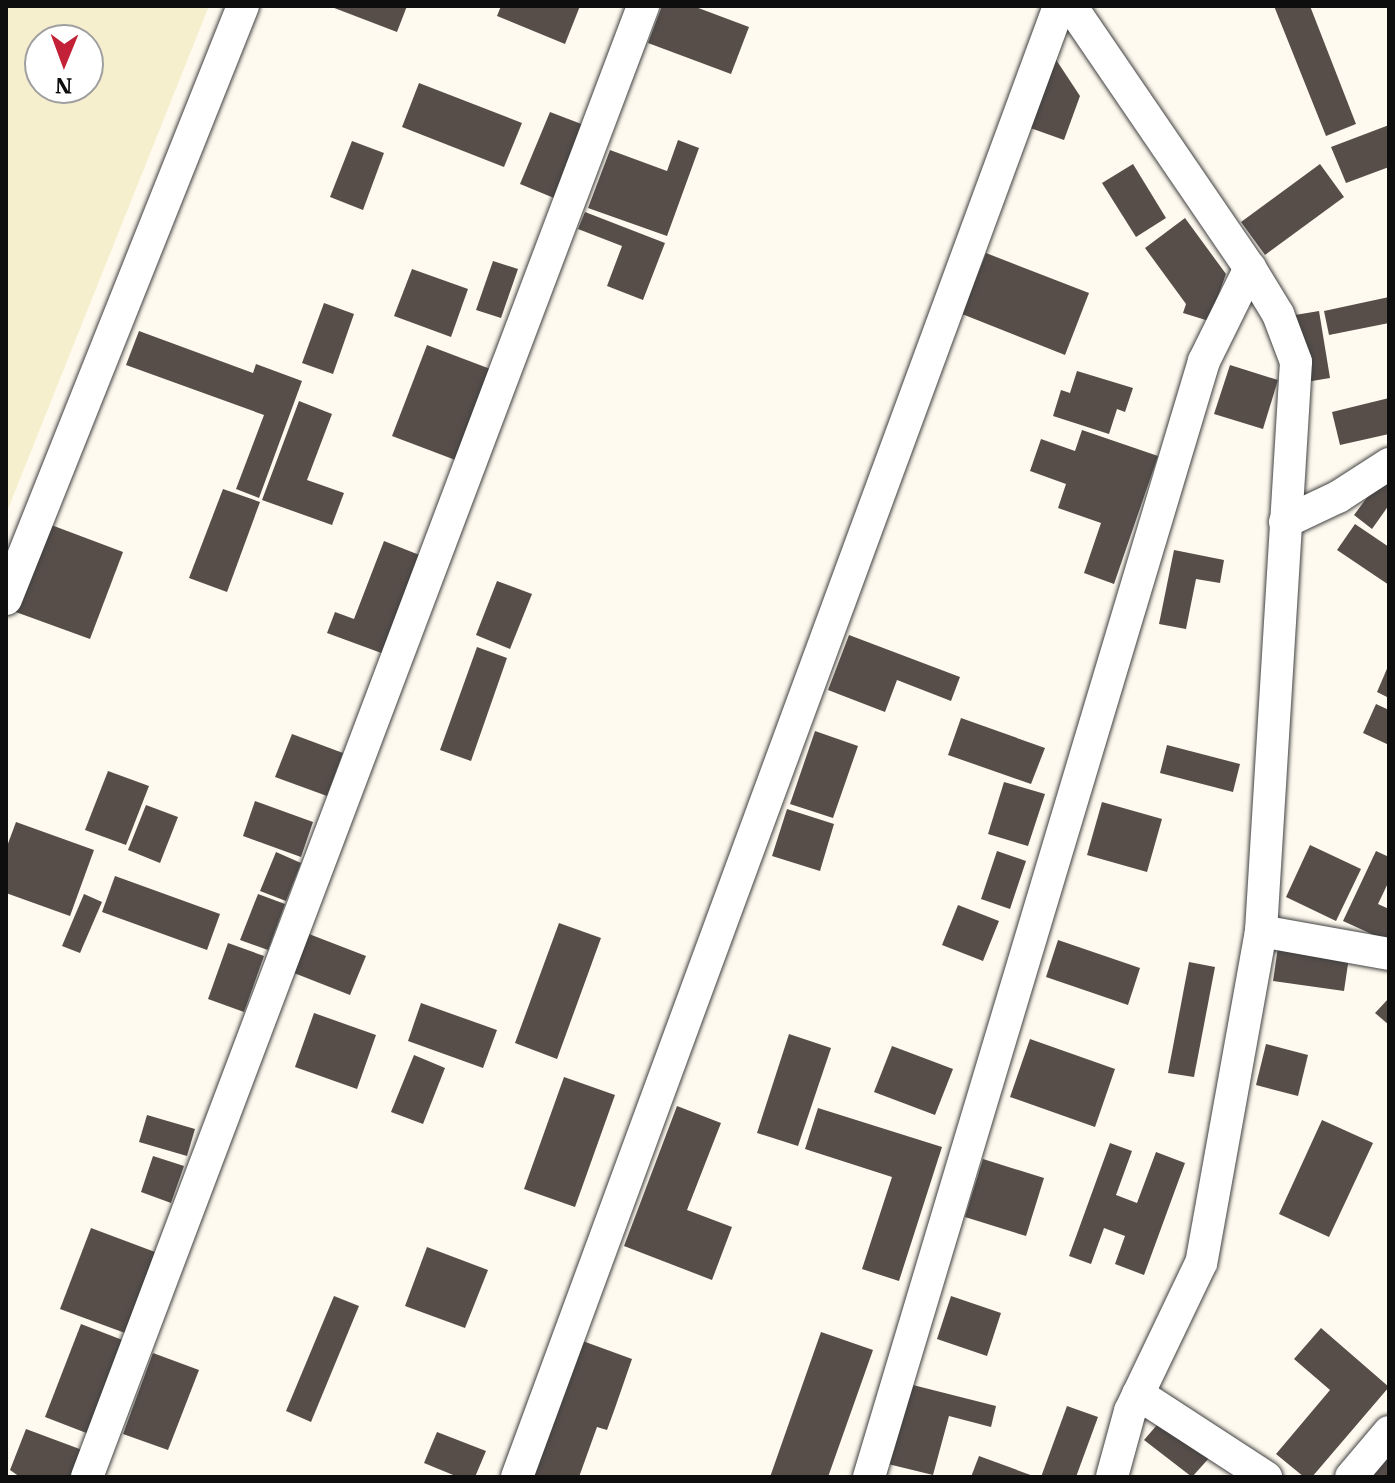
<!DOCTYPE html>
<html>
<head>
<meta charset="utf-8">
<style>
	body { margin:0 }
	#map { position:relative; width:1395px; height:1483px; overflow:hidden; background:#fffaef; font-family:"IBM Plex Serif",serif }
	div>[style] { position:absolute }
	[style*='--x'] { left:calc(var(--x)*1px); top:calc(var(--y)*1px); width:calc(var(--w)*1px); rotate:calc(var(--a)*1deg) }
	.farmland>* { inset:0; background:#f6efce }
	.building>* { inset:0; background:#574e4a }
	.roads { filter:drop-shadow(0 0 2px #414141) drop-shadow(0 0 2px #414141) }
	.minor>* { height:32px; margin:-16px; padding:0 16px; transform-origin:16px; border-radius:16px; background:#fff }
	span { translate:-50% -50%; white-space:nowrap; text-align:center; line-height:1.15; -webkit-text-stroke:8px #fff; paint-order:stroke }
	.frame { position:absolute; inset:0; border:8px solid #0e0e0e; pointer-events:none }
	.north { position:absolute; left:24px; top:24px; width:80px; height:80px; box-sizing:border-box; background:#fff; border:2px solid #9f9f9f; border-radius:50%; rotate:181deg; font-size:22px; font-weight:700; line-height:32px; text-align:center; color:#0e0e0e }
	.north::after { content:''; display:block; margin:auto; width:28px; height:36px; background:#c32137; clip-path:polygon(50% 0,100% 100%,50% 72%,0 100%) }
</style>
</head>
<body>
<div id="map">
	<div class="farmland">
		<i style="clip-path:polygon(evenodd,6px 6px,209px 6px,6px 514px,6px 6px,40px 40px,88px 40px,88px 88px,40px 88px,40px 40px)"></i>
	</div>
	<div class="building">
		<i style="clip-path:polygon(329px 6px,407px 6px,397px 32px)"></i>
		<i style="clip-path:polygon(501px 6px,580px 6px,565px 44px,497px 16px)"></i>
		<i style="clip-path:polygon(662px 6px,693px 6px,749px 27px,731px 74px,648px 43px)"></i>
		<i style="clip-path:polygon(1274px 6px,1310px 6px,1356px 124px,1326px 136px)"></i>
		<i style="clip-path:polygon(1051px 52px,1080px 96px,1064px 140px,1022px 125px)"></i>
		<i style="clip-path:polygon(419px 83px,522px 123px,504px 167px,402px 127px)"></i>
		<i style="clip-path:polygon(550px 112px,584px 125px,554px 198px,520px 184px)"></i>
		<i style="clip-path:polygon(1389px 125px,1389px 167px,1346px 183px,1331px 147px)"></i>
		<i style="clip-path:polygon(678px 140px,699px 148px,667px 236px,588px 208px,610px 150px,667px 171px)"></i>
		<i style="clip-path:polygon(352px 141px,384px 153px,363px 210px,330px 197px)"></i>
		<i style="clip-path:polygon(1133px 164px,1166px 218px,1136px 237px,1102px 183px)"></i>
		<i style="clip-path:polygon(1320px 164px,1344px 197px,1265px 255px,1241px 222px)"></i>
		<i style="clip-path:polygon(585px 212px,665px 243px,643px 300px,607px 286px,622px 246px,578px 229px)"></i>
		<i style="clip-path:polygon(1185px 218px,1226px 274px,1209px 321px,1183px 313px,1186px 304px,1145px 248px)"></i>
		<i style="clip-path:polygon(986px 253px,1089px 293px,1065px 355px,962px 314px)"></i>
		<i style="clip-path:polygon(493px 261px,518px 269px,501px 318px,476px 310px)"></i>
		<i style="clip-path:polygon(412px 269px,468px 289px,451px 337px,394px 316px)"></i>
		<i style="clip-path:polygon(1389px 297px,1389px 323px,1329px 335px,1324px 311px)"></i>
		<i style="clip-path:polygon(324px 303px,354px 314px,333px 374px,302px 363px)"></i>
		<i style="clip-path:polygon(1319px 311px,1330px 378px,1306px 382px,1295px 315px)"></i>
		<i style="clip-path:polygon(139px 331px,253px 373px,256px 364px,302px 381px,259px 498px,236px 489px,264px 415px,126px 365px)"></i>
		<i style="clip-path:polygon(427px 345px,493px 370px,458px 461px,392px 436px)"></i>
		<i style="clip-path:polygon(1230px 365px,1278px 380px,1263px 429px,1214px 414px)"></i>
		<i style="clip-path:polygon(1077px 371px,1133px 388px,1125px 412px,1117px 409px,1109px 434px,1053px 416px,1061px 390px,1070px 393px)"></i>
		<i style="clip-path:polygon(1389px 398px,1389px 434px,1340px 445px,1332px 412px)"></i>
		<i style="clip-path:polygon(299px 401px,332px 414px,307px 480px,344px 493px,332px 525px,262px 500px)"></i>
		<i style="clip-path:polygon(1082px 430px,1158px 456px,1114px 584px,1084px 573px,1101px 523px,1058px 508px,1066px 484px,1030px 471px,1041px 439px,1075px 451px)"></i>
		<i style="clip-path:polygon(1389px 476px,1389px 505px,1372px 529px,1354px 515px,1380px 480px)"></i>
		<i style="clip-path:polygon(223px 489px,260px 502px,227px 592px,189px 578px)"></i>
		<i style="clip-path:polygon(46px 523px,123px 552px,90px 639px,13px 611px)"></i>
		<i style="clip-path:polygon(1355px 524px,1389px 547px,1389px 585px,1337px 550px)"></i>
		<i style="clip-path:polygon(384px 541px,422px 556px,384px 654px,327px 633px,335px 612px,354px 619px)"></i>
		<i style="clip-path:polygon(1174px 550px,1224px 560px,1220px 583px,1196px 579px,1186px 629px,1159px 624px)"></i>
		<i style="clip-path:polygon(497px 581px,532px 594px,510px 649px,476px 635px)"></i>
		<i style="clip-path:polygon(849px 635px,960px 677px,951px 701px,897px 680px,885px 712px,828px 690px)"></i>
		<i style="clip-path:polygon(477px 647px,507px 658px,471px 761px,440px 750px)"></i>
		<i style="clip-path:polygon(1389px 664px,1389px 698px,1377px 692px)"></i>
		<i style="clip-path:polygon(1376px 704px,1389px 710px,1389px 745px,1363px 733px)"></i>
		<i style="clip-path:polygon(961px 718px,1045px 748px,1031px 784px,948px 755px)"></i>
		<i style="clip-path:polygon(815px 731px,858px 746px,833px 818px,790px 804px)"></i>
		<i style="clip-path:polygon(292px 734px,343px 753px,327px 796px,275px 777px)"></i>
		<i style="clip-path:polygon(1167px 745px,1240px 764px,1233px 792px,1160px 773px)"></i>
		<i style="clip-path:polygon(108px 771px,149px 786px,126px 845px,85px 830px)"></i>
		<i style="clip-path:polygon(1004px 782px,1045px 794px,1028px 846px,988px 834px)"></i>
		<i style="clip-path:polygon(255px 801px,313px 822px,301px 857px,243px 836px)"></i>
		<i style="clip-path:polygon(1102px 802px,1162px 819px,1147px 872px,1087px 855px)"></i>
		<i style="clip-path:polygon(146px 805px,178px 817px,160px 863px,128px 850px)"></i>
		<i style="clip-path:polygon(787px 809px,834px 824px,820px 871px,772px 856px)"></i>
		<i style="clip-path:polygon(16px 822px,94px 850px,70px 916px,6px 893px,6px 849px)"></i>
		<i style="clip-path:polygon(1310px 845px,1361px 869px,1336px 921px,1286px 897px)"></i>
		<i style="clip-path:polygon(997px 851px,1026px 861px,1010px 909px,981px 899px)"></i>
		<i style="clip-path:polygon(1376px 851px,1389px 857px,1389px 881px,1378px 904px,1389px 909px,1389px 942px,1343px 921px)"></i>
		<i style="clip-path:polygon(276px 852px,301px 863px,286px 901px,260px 891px)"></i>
		<i style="clip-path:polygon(115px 876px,220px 914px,207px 950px,102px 912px)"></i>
		<i style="clip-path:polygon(84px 894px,102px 902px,80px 953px,62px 946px)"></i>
		<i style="clip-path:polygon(258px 894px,285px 904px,268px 950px,240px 940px)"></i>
		<i style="clip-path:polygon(958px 905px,999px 921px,983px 961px,942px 945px)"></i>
		<i style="clip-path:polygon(559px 923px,601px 938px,557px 1059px,515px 1043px)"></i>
		<i style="clip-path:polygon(309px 934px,366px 956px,350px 995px,294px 973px)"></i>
		<i style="clip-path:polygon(1058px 940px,1140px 968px,1128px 1005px,1046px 977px)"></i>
		<i style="clip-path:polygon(228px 943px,264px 956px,244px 1012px,208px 999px)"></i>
		<i style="clip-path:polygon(1278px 947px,1349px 957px,1344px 991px,1273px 981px)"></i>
		<i style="clip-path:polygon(1189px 962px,1215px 967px,1194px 1077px,1168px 1073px)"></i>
		<i style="clip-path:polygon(1389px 998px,1389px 1025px,1375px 1013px)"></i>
		<i style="clip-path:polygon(421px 1003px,497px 1030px,483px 1068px,408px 1041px)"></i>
		<i style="clip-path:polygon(314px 1013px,376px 1035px,357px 1089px,295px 1067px)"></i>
		<i style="clip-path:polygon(789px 1034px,831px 1048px,798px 1146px,757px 1133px)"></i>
		<i style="clip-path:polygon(1030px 1039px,1115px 1069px,1095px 1127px,1010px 1097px)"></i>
		<i style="clip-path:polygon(1266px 1044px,1308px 1055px,1298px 1096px,1256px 1085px)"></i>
		<i style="clip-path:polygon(892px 1046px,953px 1069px,935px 1115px,874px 1092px)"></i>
		<i style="clip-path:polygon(414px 1055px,445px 1068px,423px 1124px,391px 1112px)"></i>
		<i style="clip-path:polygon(564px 1077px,615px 1095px,575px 1207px,524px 1189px)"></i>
		<i style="clip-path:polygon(677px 1106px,721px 1123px,687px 1210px,732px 1227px,712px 1280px,624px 1246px)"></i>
		<i style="clip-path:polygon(818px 1108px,942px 1147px,899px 1281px,862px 1269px,892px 1177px,805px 1149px)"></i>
		<i style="clip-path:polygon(147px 1115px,195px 1129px,187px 1156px,139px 1142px)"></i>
		<i style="clip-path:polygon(1322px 1120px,1373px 1143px,1329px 1237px,1279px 1214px)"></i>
		<i style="clip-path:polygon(1110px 1143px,1132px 1151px,1116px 1195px,1137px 1203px,1156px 1152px,1185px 1163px,1144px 1275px,1115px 1264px,1125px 1236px,1104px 1228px,1091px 1264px,1069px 1256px)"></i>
		<i style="clip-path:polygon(153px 1156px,184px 1166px,171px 1203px,141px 1192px)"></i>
		<i style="clip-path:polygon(983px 1159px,1044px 1178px,1026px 1236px,965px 1217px)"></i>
		<i style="clip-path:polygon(91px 1228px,155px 1252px,125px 1333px,60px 1309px)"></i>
		<i style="clip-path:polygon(427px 1247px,488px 1270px,465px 1328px,405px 1306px)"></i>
		<i style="clip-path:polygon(334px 1296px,359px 1306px,311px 1422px,286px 1411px)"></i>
		<i style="clip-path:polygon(951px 1296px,1001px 1313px,987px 1356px,937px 1339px)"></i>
		<i style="clip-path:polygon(81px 1324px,125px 1341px,89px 1434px,45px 1417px)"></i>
		<i style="clip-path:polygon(1321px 1328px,1389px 1387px,1312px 1477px,1304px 1477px,1276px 1454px,1330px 1390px,1294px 1359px)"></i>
		<i style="clip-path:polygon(821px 1332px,873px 1350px,828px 1477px,770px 1477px)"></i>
		<i style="clip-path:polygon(580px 1340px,632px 1359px,615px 1408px,607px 1430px,597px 1427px,579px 1477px,531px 1477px)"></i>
		<i style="clip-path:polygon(153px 1353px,199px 1370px,168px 1450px,123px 1434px)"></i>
		<i style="clip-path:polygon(909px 1384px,996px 1406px,991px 1427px,949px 1416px,933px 1475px,888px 1464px)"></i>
		<i style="clip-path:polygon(1067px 1406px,1098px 1417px,1076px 1477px,1041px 1477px)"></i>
		<i style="clip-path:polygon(1163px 1418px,1210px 1457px,1192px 1477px,1144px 1440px)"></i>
		<i style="clip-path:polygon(26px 1429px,85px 1451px,75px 1477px,20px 1477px,10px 1470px)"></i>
		<i style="clip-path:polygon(437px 1432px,486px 1451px,475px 1477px,458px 1477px,424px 1463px)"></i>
		<i style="clip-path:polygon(979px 1456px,1036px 1477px,971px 1477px)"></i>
		<i style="clip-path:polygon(1389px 1457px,1389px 1477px,1371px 1477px)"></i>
	</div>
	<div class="roads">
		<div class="minor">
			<i style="--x:1071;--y:6;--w:317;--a:55.7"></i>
			<i style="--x:1250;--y:268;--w:54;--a:58.7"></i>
			<i style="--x:1278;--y:314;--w:51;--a:69.4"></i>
			<i style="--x:1296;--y:362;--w:570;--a:93.52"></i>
			<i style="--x:1261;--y:931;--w:337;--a:100.2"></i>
			<i style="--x:1201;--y:1263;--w:164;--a:115.6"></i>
			<i style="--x:1130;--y:1411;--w:68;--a:105.3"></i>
			<i style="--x:1285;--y:522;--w:59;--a:-25.3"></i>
			<i style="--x:1338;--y:497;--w:61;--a:-32.9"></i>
			<i style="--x:6;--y:599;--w:639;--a:-68.22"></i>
			<i style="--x:1261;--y:931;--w:130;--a:10.2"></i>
			<i style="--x:1138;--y:1394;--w:153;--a:33"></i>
			<i style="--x:87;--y:1477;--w:1573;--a:-69.29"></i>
			<i style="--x:517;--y:1477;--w:1568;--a:-69.77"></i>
			<i style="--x:869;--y:1477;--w:1165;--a:-73.29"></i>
			<i style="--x:1204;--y:361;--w:104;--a:-63.7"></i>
			<i style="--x:1351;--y:1477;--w:59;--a:-49.8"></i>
		</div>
	</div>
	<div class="frame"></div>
	<div class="north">N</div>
</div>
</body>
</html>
